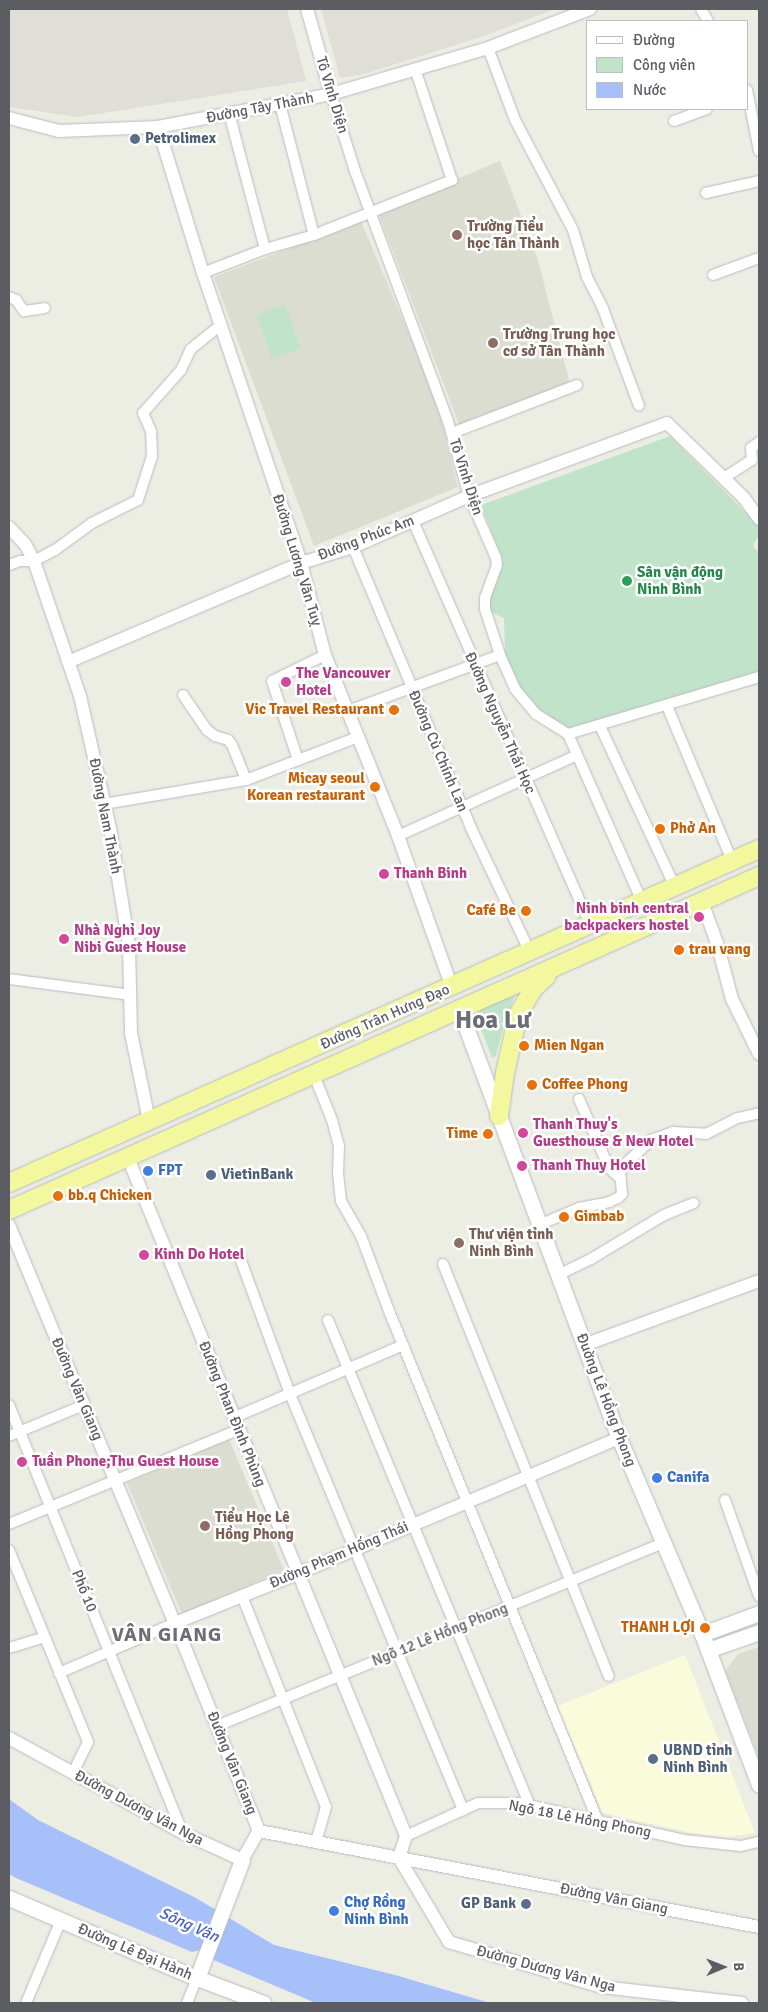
<!DOCTYPE html>
<html>
<head>
<meta charset="utf-8">
<style>
	body { margin:0 }
	#map { position:relative; width:768px; height:2012px; overflow:hidden; background:#ecede3; font-family:Signika,sans-serif }
	div>[style] { position:absolute }
	[style*='--x'] { left:calc(var(--x)*1px); top:calc(var(--y)*1px); width:calc(var(--w)*1px); rotate:calc(var(--a)*1deg) }
	.commercial>* { inset:0; background:#fafbda }
	.industrial>* { inset:0; background:#dfded7 }
	.education>* { inset:0; background:#dcddd1 }
	.green>* { inset:0; background:#c1e3ca }
	.water>* { inset:0; background:#a7c0f9 }
	.roads { filter:drop-shadow(0 0 1px #babbc1) drop-shadow(0 0 1px #babbc1) }
	.minor>* { height:10px; margin:-5px; padding:0 5px; transform-origin:5px; border-radius:5px; background:#fff }
	.tertiary>* { height:12px; margin:-6px; padding:0 6px; transform-origin:6px; border-radius:6px; background:#fff }
	.secondary>* { height:15px; margin:-7.5px; padding:0 7.5px; transform-origin:7.5px; border-radius:7.5px; background:#fff }
	.trunk>* { height:18px; margin:-9px; padding:0 9px; transform-origin:9px; border-radius:9px; background:#f3f89e }
	.dots>* { width:14px; height:14px; translate:-50% -50%; box-sizing:border-box; border:2px solid #fff; border-radius:50% }
	span { translate:-50% -50%; white-space:nowrap; text-align:center; line-height:1.15; -webkit-text-stroke:5px #fff; paint-order:stroke }
	.street-label { font-size:15px; color:#5b5d63 }
	.service-label { font-size:15px; color:#4e5e75; font-weight:700 }
	.left { translate:0 -50%; text-align:left }
	.right { translate:-100% -50%; text-align:right }
	.education-label { font-size:15px; color:#785e54; font-weight:700 }
	.leisure-label { font-size:15px; color:#27864d; font-weight:700 }
	.hotel-label { font-size:15px; color:#b23c85; font-weight:700 }
	.food-label { font-size:15px; color:#c56008; font-weight:700 }
	.shop-label { font-size:15px; color:#366cbe; font-weight:700 }
	.water-label { font-size:16px; color:#4b64bb; font-style:italic }
	.district-label { font-size:20px; color:#6c6e75; font-weight:700; letter-spacing:1px }
	.town-label { font-size:25px; color:#6c6e75; font-weight:700 }
	.frame { position:absolute; inset:0; border:10px solid #5b5d63; pointer-events:none }
	.legend { position:absolute; left:586px; top:20px; width:162px; height:90px; box-sizing:border-box; background:#fff; border:1px solid #bdbec1; margin:0; padding:6px 9px; list-style:none; font-size:15px; color:#5b5d63 }
	.legend li { display:flex; align-items:center; gap:10px; height:25px }
	.legend b { width:25px; border:1px solid #bdbec1 }
	.north { position:absolute; left:698px; top:1942px; width:50px; height:50px; -webkit-text-stroke:4px #fff; paint-order:stroke; rotate:89deg; font-size:14px; font-weight:700; line-height:20px; text-align:center; color:#5b5d63 }
	.north::after { content:''; display:block; margin:auto; width:18px; height:22px; background:#5b5d63; clip-path:polygon(50% 0,100% 100%,50% 72%,0 100%) }
</style>
</head>
<body>
<div id="map">
	<div class="commercial">
		<i style="clip-path:polygon(685px 1655px,755px 1833px,725px 1837px,687px 1832px,603px 1813px,558px 1706px)"></i>
	</div>
	<div class="industrial">
		<i style="clip-path:polygon(9px 9px,287px 9px,306px 81px,78px 117px,9px 107px)"></i>
		<i style="clip-path:polygon(321px 9px,555px 9px,484px 36px,364px 74px,340px 78px)"></i>
	</div>
	<div class="education">
		<i style="clip-path:polygon(500px 161px,537px 257px,570px 384px,460px 427px,378px 212px)"></i>
		<i style="clip-path:polygon(361px 221px,437px 401px,458px 487px,314px 546px,214px 277px)"></i>
		<i style="clip-path:polygon(229px 1439px,284px 1570px,182px 1614px,127px 1483px)"></i>
		<i style="clip-path:polygon(759px 1647px,759px 1758px,725px 1671px,738px 1654px)"></i>
	</div>
	<div class="green">
		<i style="clip-path:polygon(285px 304px,301px 348px,272px 359px,256px 315px)"></i>
		<i style="clip-path:polygon(670px 436px,759px 526px,759px 535px,753px 546px,759px 553px,759px 671px,567px 731px,538px 709px,517px 684px,510px 669px,505px 653px,504px 618px,490px 612px,488px 600px,503px 561px,481px 505px)"></i>
		<i style="clip-path:polygon(516px 993px,506px 1017px,496px 1056px,492px 1058px,475px 1013px,477px 1010px)"></i>
	</div>
	<div class="water">
		<i style="clip-path:polygon(9px 1799px,38px 1820px,196px 1898px,274px 1945px,395px 1975px,490px 2003px,316px 2003px,211px 1959px,200px 1950px,192px 1952px,16px 1878px,9px 1874px)"></i>
	</div>
	<div class="roads">
		<div class="minor">
			<i style="--x:701;--y:9;--w:14;--a:60"></i>
			<i style="--x:488;--y:48;--w:77;--a:69.4"></i>
			<i style="--x:515;--y:120;--w:124;--a:62.2"></i>
			<i style="--x:573;--y:230;--w:49;--a:73.4"></i>
			<i style="--x:587;--y:277;--w:36;--a:63"></i>
			<i style="--x:603;--y:309;--w:103;--a:69.6"></i>
			<i style="--x:747;--y:90;--w:62;--a:78.9"></i>
			<i style="--x:331;--y:94;--w:81;--a:72.7"></i>
			<i style="--x:355;--y:171;--w:267;--a:69.6"></i>
			<i style="--x:448;--y:421;--w:78;--a:74.4"></i>
			<i style="--x:469;--y:496;--w:68;--a:66.5"></i>
			<i style="--x:496;--y:558;--w:7;--a:82"></i>
			<i style="--x:497;--y:565;--w:35;--a:110"></i>
			<i style="--x:485;--y:598;--w:11;--a:90"></i>
			<i style="--x:485;--y:609;--w:48;--a:71.9"></i>
			<i style="--x:500;--y:655;--w:37;--a:66"></i>
			<i style="--x:515;--y:689;--w:33;--a:50"></i>
			<i style="--x:536;--y:714;--w:38;--a:32"></i>
			<i style="--x:568;--y:734;--w:199;--a:-16.6"></i>
			<i style="--x:280;--y:104;--w:135;--a:75.5"></i>
			<i style="--x:229;--y:113;--w:141;--a:75.2"></i>
			<i style="--x:674;--y:121;--w:35;--a:-20"></i>
			<i style="--x:706;--y:193;--w:54;--a:-12.8"></i>
			<i style="--x:203;--y:273;--w:66;--a:-21.2"></i>
			<i style="--x:265;--y:249;--w:51;--a:-15.9"></i>
			<i style="--x:314;--y:235;--w:149;--a:-21.7"></i>
			<i style="--x:452;--y:180;--w:117;--a:-108.4"></i>
			<i style="--x:713;--y:275;--w:49;--a:-20.3"></i>
			<i style="--x:9;--y:297;--w:8;--a:23"></i>
			<i style="--x:16;--y:300;--w:14;--a:54"></i>
			<i style="--x:24;--y:311;--w:21;--a:-8"></i>
			<i style="--x:452;--y:433;--w:134;--a:-21"></i>
			<i style="--x:724;--y:478;--w:33;--a:-33"></i>
			<i style="--x:752;--y:460;--w:12;--a:-95"></i>
			<i style="--x:751;--y:448;--w:10;--a:-37"></i>
			<i style="--x:413;--y:521;--w:441;--a:66.3"></i>
			<i style="--x:353;--y:547;--w:305;--a:67.2"></i>
			<i style="--x:471;--y:828;--w:137;--a:64.6"></i>
			<i style="--x:9;--y:565;--w:12;--a:-20"></i>
			<i style="--x:20;--y:561;--w:14;--a:0"></i>
			<i style="--x:34;--y:561;--w:24;--a:-28"></i>
			<i style="--x:55;--y:550;--w:46;--a:-36.1"></i>
			<i style="--x:92;--y:523;--w:51;--a:-26.6"></i>
			<i style="--x:138;--y:500;--w:46;--a:-72.3"></i>
			<i style="--x:152;--y:456;--w:25;--a:-92"></i>
			<i style="--x:151;--y:431;--w:20;--a:-114"></i>
			<i style="--x:143;--y:413;--w:57;--a:-48.5"></i>
			<i style="--x:181;--y:370;--w:23;--a:-65"></i>
			<i style="--x:191;--y:349;--w:38;--a:-39"></i>
			<i style="--x:183;--y:695;--w:42;--a:55.6"></i>
			<i style="--x:207;--y:730;--w:10;--a:37"></i>
			<i style="--x:215;--y:736;--w:14;--a:17"></i>
			<i style="--x:228;--y:740;--w:6;--a:51"></i>
			<i style="--x:232;--y:745;--w:38;--a:68"></i>
			<i style="--x:667;--y:706;--w:168;--a:67.2"></i>
			<i style="--x:348;--y:711;--w:162;--a:-20.2"></i>
			<i style="--x:600;--y:726;--w:178;--a:65"></i>
			<i style="--x:568;--y:734;--w:184;--a:66.2"></i>
			<i style="--x:298;--y:760;--w:83;--a:-108.2"></i>
			<i style="--x:272;--y:681;--w:59;--a:-26.1"></i>
			<i style="--x:104;--y:804;--w:144;--a:-9.6"></i>
			<i style="--x:246;--y:780;--w:120;--a:-21"></i>
			<i style="--x:398;--y:836;--w:196;--a:-24.3"></i>
			<i style="--x:9;--y:979;--w:122;--a:7.5"></i>
			<i style="--x:314;--y:1075;--w:48;--a:68.2"></i>
			<i style="--x:332;--y:1120;--w:27;--a:75"></i>
			<i style="--x:339;--y:1146;--w:27;--a:92"></i>
			<i style="--x:338;--y:1173;--w:28;--a:84"></i>
			<i style="--x:341;--y:1201;--w:40;--a:60.3"></i>
			<i style="--x:361;--y:1236;--w:80;--a:69.5"></i>
			<i style="--x:389;--y:1311;--w:551;--a:67.72"></i>
			<i style="--x:579;--y:1099;--w:75;--a:66.5"></i>
			<i style="--x:609;--y:1168;--w:16;--a:43"></i>
			<i style="--x:539;--y:1225;--w:43;--a:-23"></i>
			<i style="--x:579;--y:1208;--w:31;--a:-11"></i>
			<i style="--x:609;--y:1202;--w:10;--a:-24"></i>
			<i style="--x:618;--y:1198;--w:6;--a:-45"></i>
			<i style="--x:622;--y:1194;--w:21;--a:-95"></i>
			<i style="--x:620;--y:1173;--w:6;--a:-72"></i>
			<i style="--x:622;--y:1167;--w:40;--a:-43"></i>
			<i style="--x:651;--y:1140;--w:23;--a:-20"></i>
			<i style="--x:673;--y:1132;--w:33;--a:3"></i>
			<i style="--x:706;--y:1134;--w:36;--a:-27"></i>
			<i style="--x:738;--y:1118;--w:22;--a:-13"></i>
			<i style="--x:240;--y:1258;--w:145;--a:69.8"></i>
			<i style="--x:290;--y:1394;--w:451;--a:67.4"></i>
			<i style="--x:443;--y:1264;--w:444;--a:68.1"></i>
			<i style="--x:558;--y:1275;--w:37;--a:-26"></i>
			<i style="--x:591;--y:1259;--w:85;--a:-31.1"></i>
			<i style="--x:664;--y:1215;--w:32;--a:-22"></i>
			<i style="--x:328;--y:1320;--w:526;--a:67.43"></i>
			<i style="--x:9;--y:1405;--w:462;--a:67.9"></i>
			<i style="--x:233;--y:1418;--w:185;--a:-23.2"></i>
			<i style="--x:9;--y:1436;--w:81;--a:-22.5"></i>
			<i style="--x:725;--y:1500;--w:102;--a:70.5"></i>
			<i style="--x:9;--y:1524;--w:248;--a:-22.3"></i>
			<i style="--x:9;--y:1550;--w:208;--a:67.6"></i>
			<i style="--x:88;--y:1742;--w:34;--a:116"></i>
			<i style="--x:242;--y:1596;--w:227;--a:68.3"></i>
			<i style="--x:326;--y:1807;--w:37;--a:106"></i>
			<i style="--x:9;--y:1648;--w:37;--a:-17"></i>
			<i style="--x:59;--y:1673;--w:126;--a:-23.3"></i>
			<i style="--x:217;--y:1726;--w:483;--a:-22.3"></i>
			<i style="--x:406;--y:1836;--w:79;--a:-24.6"></i>
			<i style="--x:478;--y:1803;--w:41;--a:0"></i>
			<i style="--x:519;--y:1803;--w:169;--a:12.6"></i>
			<i style="--x:684;--y:1840;--w:57;--a:6"></i>
			<i style="--x:741;--y:1846;--w:18;--a:-13"></i>
			<i style="--x:26;--y:2003;--w:90;--a:-67.1"></i>
			<i style="--x:187;--y:2003;--w:27;--a:-68"></i>
		</div>
		<div class="tertiary">
			<i style="--x:307;--y:9;--w:88;--a:74.2"></i>
			<i style="--x:9;--y:118;--w:52;--a:14.6"></i>
			<i style="--x:59;--y:131;--w:99;--a:-2.3"></i>
			<i style="--x:158;--y:127;--w:176;--a:-10.8"></i>
			<i style="--x:331;--y:94;--w:164;--a:-16.3"></i>
			<i style="--x:488;--y:48;--w:109;--a:-20.9"></i>
			<i style="--x:158;--y:127;--w:153;--a:72.9"></i>
			<i style="--x:203;--y:273;--w:306;--a:71.3"></i>
			<i style="--x:301;--y:563;--w:95;--a:75.4"></i>
			<i style="--x:325;--y:655;--w:195;--a:68"></i>
			<i style="--x:398;--y:836;--w:161;--a:70.4"></i>
			<i style="--x:9;--y:527;--w:23;--a:47"></i>
			<i style="--x:25;--y:544;--w:19;--a:62"></i>
			<i style="--x:34;--y:561;--w:143;--a:71.2"></i>
			<i style="--x:80;--y:696;--w:135;--a:77.2"></i>
			<i style="--x:110;--y:828;--w:119;--a:80.8"></i>
			<i style="--x:129;--y:945;--w:88;--a:88.7"></i>
			<i style="--x:131;--y:1033;--w:90;--a:78.4"></i>
			<i style="--x:68;--y:662;--w:253;--a:-23"></i>
			<i style="--x:301;--y:563;--w:54;--a:-17.1"></i>
			<i style="--x:353;--y:547;--w:127;--a:-23.7"></i>
			<i style="--x:469;--y:496;--w:211;--a:-20.2"></i>
			<i style="--x:667;--y:423;--w:107;--a:44.2"></i>
			<i style="--x:744;--y:498;--w:26;--a:54"></i>
			<i style="--x:702;--y:902;--w:44;--a:69.9"></i>
			<i style="--x:717;--y:943;--w:58;--a:75"></i>
			<i style="--x:732;--y:999;--w:61;--a:63.9"></i>
			<i style="--x:128;--y:1158;--w:733;--a:67.7"></i>
			<i style="--x:406;--y:1836;--w:23;--a:108"></i>
			<i style="--x:399;--y:1858;--w:98;--a:59.2"></i>
			<i style="--x:449;--y:1942;--w:159;--a:16.4"></i>
			<i style="--x:602;--y:1987;--w:141;--a:6.5"></i>
			<i style="--x:9;--y:1225;--w:431;--a:67.4"></i>
			<i style="--x:175;--y:1623;--w:224;--a:68"></i>
			<i style="--x:259;--y:1831;--w:509;--a:10.87"></i>
			<i style="--x:584;--y:1345;--w:186;--a:-20.1"></i>
			<i style="--x:175;--y:1623;--w:131;--a:-21.9"></i>
			<i style="--x:297;--y:1574;--w:350;--a:-22.9"></i>
			<i style="--x:9;--y:1738;--w:198;--a:28.6"></i>
			<i style="--x:183;--y:1833;--w:65;--a:24.6"></i>
			<i style="--x:242;--y:1860;--w:34;--a:-60"></i>
		</div>
		<div class="secondary">
			<i style="--x:460;--y:1011;--w:456;--a:69.6"></i>
			<i style="--x:619;--y:1438;--w:213;--a:67"></i>
			<i style="--x:702;--y:1634;--w:161;--a:69.3"></i>
			<i style="--x:702;--y:1634;--w:61;--a:-20.2"></i>
			<i style="--x:708;--y:1650;--w:54;--a:-19.4"></i>
			<i style="--x:9;--y:1898;--w:204;--a:23.1"></i>
			<i style="--x:197;--y:1978;--w:71;--a:20.7"></i>
			<i style="--x:197;--y:1978;--w:126;--a:-69.1"></i>
		</div>
		<div class="trunk">
			<i style="--x:499;--y:1116;--w:43;--a:-82.1"></i>
			<i style="--x:505;--y:1073;--w:59;--a:-77.4"></i>
			<i style="--x:518;--y:1015;--w:30;--a:-60"></i>
			<i style="--x:533;--y:989;--w:19;--a:-43"></i>
			<i style="--x:9;--y:1183;--w:821;--a:-24.01"></i>
			<i style="--x:9;--y:1210;--w:821;--a:-24.01"></i>
		</div>
	</div>
	<div class="dots">
		<i style="left:135px;top:139px;background:#5c6f8a"></i>
		<i style="left:457px;top:235px;background:#8d6e63"></i>
		<i style="left:493px;top:343px;background:#8d6e63"></i>
		<i style="left:627px;top:581px;background:#2e9e5b"></i>
		<i style="left:286px;top:682px;background:#d1479c"></i>
		<i style="left:394px;top:710px;background:#e8710a"></i>
		<i style="left:375px;top:787px;background:#e8710a"></i>
		<i style="left:660px;top:829px;background:#e8710a"></i>
		<i style="left:384px;top:874px;background:#d1479c"></i>
		<i style="left:526px;top:911px;background:#e8710a"></i>
		<i style="left:699px;top:917px;background:#d1479c"></i>
		<i style="left:64px;top:939px;background:#d1479c"></i>
		<i style="left:679px;top:950px;background:#e8710a"></i>
		<i style="left:524px;top:1046px;background:#e8710a"></i>
		<i style="left:532px;top:1085px;background:#e8710a"></i>
		<i style="left:523px;top:1133px;background:#d1479c"></i>
		<i style="left:488px;top:1134px;background:#e8710a"></i>
		<i style="left:522px;top:1166px;background:#d1479c"></i>
		<i style="left:148px;top:1171px;background:#3f7fe0"></i>
		<i style="left:211px;top:1175px;background:#5c6f8a"></i>
		<i style="left:58px;top:1196px;background:#e8710a"></i>
		<i style="left:564px;top:1217px;background:#e8710a"></i>
		<i style="left:459px;top:1243px;background:#8d6e63"></i>
		<i style="left:144px;top:1255px;background:#d1479c"></i>
		<i style="left:22px;top:1462px;background:#d1479c"></i>
		<i style="left:657px;top:1478px;background:#3f7fe0"></i>
		<i style="left:205px;top:1526px;background:#8d6e63"></i>
		<i style="left:705px;top:1628px;background:#e8710a"></i>
		<i style="left:653px;top:1759px;background:#5c6f8a"></i>
		<i style="left:526px;top:1904px;background:#5c6f8a"></i>
		<i style="left:334px;top:1911px;background:#3f7fe0"></i>
	</div>
	<div class="street-label">
		<span style="left:332px;top:95px;rotate:73deg">Tô Vĩnh Diện</span>
		<span style="left:260px;top:108px;rotate:-11deg">Đường Tây Thành</span>
		<span style="left:466px;top:477px;rotate:72deg">Tô Vĩnh Diện</span>
		<span style="left:366px;top:538px;rotate:-21deg">Đường Phúc Am</span>
		<span style="left:297px;top:560px;rotate:73deg">Đường Lương Văn Tuỵ</span>
		<span style="left:500px;top:723px;rotate:66deg">Đường Nguyễn Thái Học</span>
		<span style="left:438px;top:751px;rotate:67deg">Đường Cù Chính Lan</span>
		<span style="left:105px;top:816px;rotate:79deg">Đường Nam Thành</span>
		<span style="left:385px;top:1017px;rotate:-24deg">Đường Trân Hưng Đạo</span>
		<span style="left:77px;top:1389px;rotate:67deg">Đường Vân Giang</span>
		<span style="left:606px;top:1400px;rotate:69deg">Đuờng Lê Hồng Phong</span>
		<span style="left:232px;top:1414px;rotate:68deg">Đường Phan Đình Phùng</span>
		<span style="left:339px;top:1555px;rotate:-23deg">Đường Phạm Hống Thái</span>
		<span style="left:84px;top:1591px;rotate:68deg">Phố 10</span>
		<span style="left:440px;top:1635px;rotate:-22deg">Ngõ 12 Lê Hồng Phong</span>
		<span style="left:232px;top:1763px;rotate:68deg">Đường Vân Giang</span>
		<span style="left:139px;top:1808px;rotate:28deg">Đường Dương Vân Nga</span>
		<span style="left:580px;top:1819px;rotate:11deg">Ngõ 18 Lê Hồng Phong</span>
		<span style="left:614px;top:1899px;rotate:11deg">Đường Vân Giang</span>
		<span style="left:135px;top:1952px;rotate:23deg">Đường Lê Đại Hành</span>
		<span style="left:546px;top:1969px;rotate:15deg">Đường Dương Vân Nga</span>
	</div>
	<div class="service-label">
		<span class="left" style="left:145px;top:139px">Petrolimex</span>
		<span class="left" style="left:221px;top:1175px">VietinBank</span>
		<span class="left" style="left:663px;top:1759px">UBND tỉnh<br>Ninh Bình</span>
		<span class="right" style="left:516px;top:1904px">GP Bank</span>
	</div>
	<div class="education-label">
		<span class="left" style="left:467px;top:235px">Trường Tiểu<br>học Tân Thành</span>
		<span class="left" style="left:503px;top:343px">Trường Trung học<br>cơ sở Tân Thành</span>
		<span class="left" style="left:469px;top:1243px">Thư viện tỉnh<br>Ninh Bình</span>
		<span class="left" style="left:215px;top:1526px">Tiểu Học Lê<br>Hồng Phong</span>
	</div>
	<div class="leisure-label">
		<span class="left" style="left:637px;top:581px">Sân vận động<br>Ninh Bình</span>
	</div>
	<div class="hotel-label">
		<span class="left" style="left:296px;top:682px">The Vancouver<br>Hotel</span>
		<span class="left" style="left:394px;top:874px">Thanh Binh</span>
		<span class="right" style="left:689px;top:917px">Ninh binh central<br>backpackers hostel</span>
		<span class="left" style="left:74px;top:939px">Nhà Nghỉ Joy<br>Nibi Guest House</span>
		<span class="left" style="left:533px;top:1133px">Thanh Thuy's<br>Guesthouse &amp; New Hotel</span>
		<span class="left" style="left:532px;top:1166px">Thanh Thuy Hotel</span>
		<span class="left" style="left:154px;top:1255px">Kinh Do Hotel</span>
		<span class="left" style="left:32px;top:1462px">Tuần Phone;Thu Guest House</span>
	</div>
	<div class="food-label">
		<span class="right" style="left:384px;top:710px">Vic Travel Restaurant</span>
		<span class="right" style="left:365px;top:787px">Micay seoul<br>Korean restaurant</span>
		<span class="left" style="left:670px;top:829px">Phở An</span>
		<span class="right" style="left:516px;top:911px">Café Be</span>
		<span class="left" style="left:689px;top:950px">trau vang</span>
		<span class="left" style="left:534px;top:1046px">Mien Ngan</span>
		<span class="left" style="left:542px;top:1085px">Coffee Phong</span>
		<span class="right" style="left:478px;top:1134px">Time</span>
		<span class="left" style="left:68px;top:1196px">bb.q Chicken</span>
		<span class="left" style="left:574px;top:1217px">Gimbab</span>
		<span class="right" style="left:695px;top:1628px">THANH LỢI</span>
	</div>
	<div class="shop-label">
		<span class="left" style="left:158px;top:1171px">FPT</span>
		<span class="left" style="left:667px;top:1478px">Canifa</span>
		<span class="left" style="left:344px;top:1911px">Chợ Rồng<br>Ninh Bình</span>
	</div>
	<div class="water-label">
		<span style="left:189px;top:1925px;rotate:24deg">Sông Vân</span>
	</div>
	<div class="district-label">
		<span style="left:167px;top:1634px">VÂN GIANG</span>
	</div>
	<div class="town-label">
		<span style="left:493px;top:1020px">Hoa Lư</span>
	</div>
	<div class="frame"></div>
	<ul class="legend">
	<li><b style="height:6px;background:#fff"></b>Đường</li>
	<li><b style="height:14px;background:#c1e3ca"></b>Công viên</li>
	<li><b style="height:14px;background:#a7c0f9"></b>Nước</li>
	</ul>
	<div class="north">B</div>
</div>
</body>
</html>
